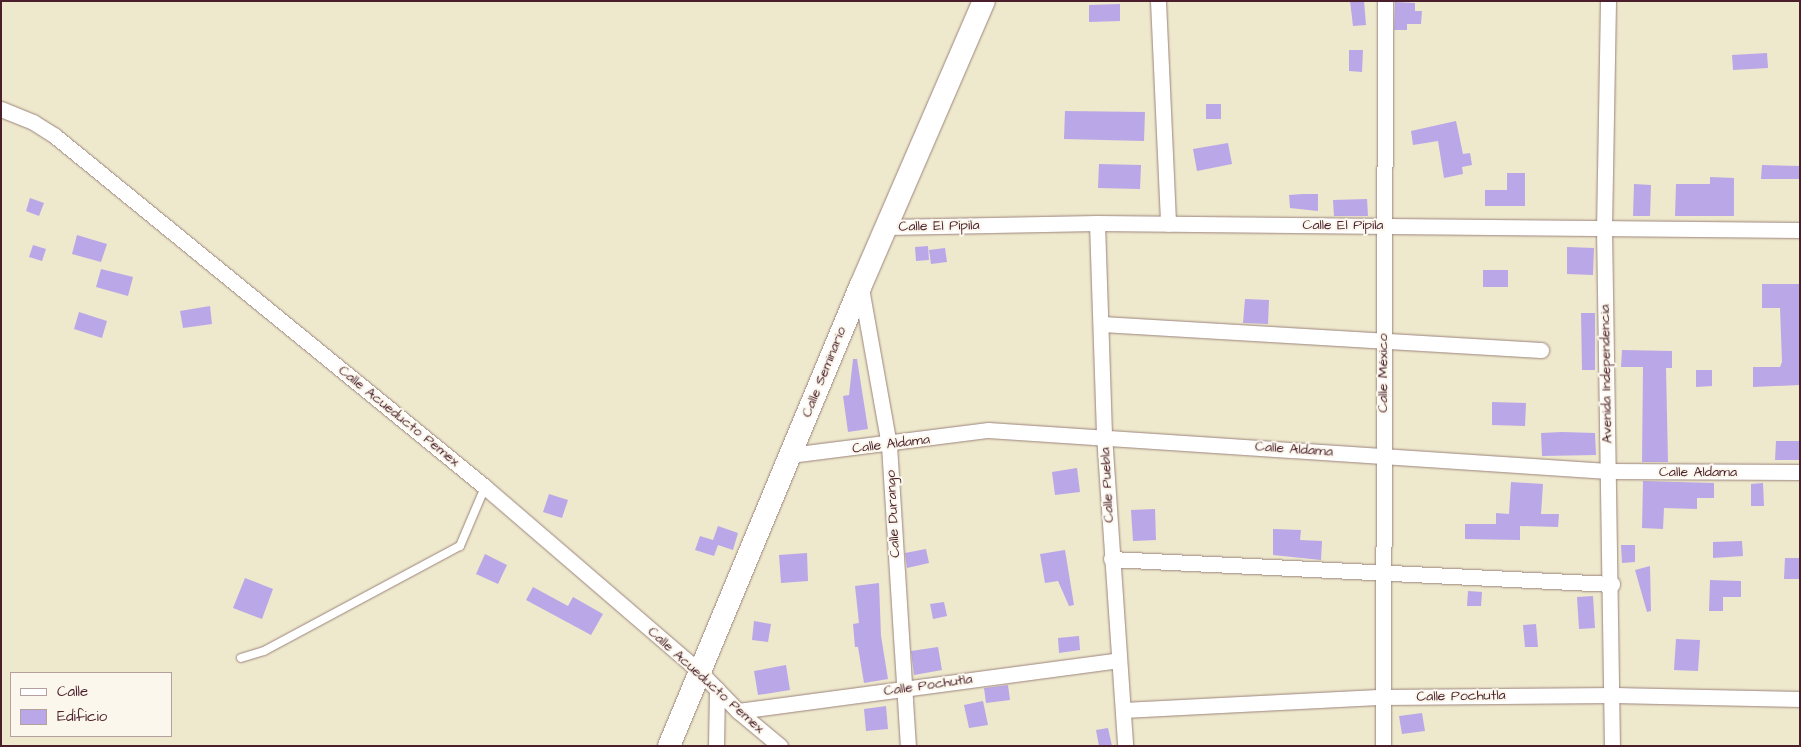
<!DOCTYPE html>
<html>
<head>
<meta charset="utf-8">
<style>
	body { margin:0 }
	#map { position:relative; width:1801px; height:747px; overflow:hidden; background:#eee8cd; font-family:"Architects Daughter",sans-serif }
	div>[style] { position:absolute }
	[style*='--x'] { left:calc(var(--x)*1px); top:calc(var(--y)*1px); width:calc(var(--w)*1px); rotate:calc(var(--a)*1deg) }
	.building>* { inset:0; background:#baa7e7 }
	.roads { filter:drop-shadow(0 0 1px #9c847c) drop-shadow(0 0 1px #9c847c) }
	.lane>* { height:8px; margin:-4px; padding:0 4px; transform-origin:4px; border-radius:4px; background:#fff }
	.street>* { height:15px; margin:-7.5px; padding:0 7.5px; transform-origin:7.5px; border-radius:7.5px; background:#fff }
	.secondary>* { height:22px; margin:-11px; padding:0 11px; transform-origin:11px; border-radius:11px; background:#fff }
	span { translate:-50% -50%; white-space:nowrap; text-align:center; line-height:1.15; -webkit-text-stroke:4px #fbf7ec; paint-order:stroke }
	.street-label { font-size:14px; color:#4a1f2b }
	.frame { position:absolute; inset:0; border:2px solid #4a1f2b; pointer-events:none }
	.legend { position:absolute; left:10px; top:672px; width:162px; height:65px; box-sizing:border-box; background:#fbf7ec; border:1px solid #b4a19f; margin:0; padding:6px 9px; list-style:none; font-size:15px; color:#4a1f2b }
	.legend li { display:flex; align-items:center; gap:10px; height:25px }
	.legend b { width:25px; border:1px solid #b4a19f }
</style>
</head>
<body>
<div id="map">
	<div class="building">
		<i style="clip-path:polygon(1350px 1px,1364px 1px,1366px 25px,1353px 26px)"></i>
		<i style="clip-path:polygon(1395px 2px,1415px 3px,1415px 11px,1422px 11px,1421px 24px,1407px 24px,1407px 30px,1394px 30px)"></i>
		<i style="clip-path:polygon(1120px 4px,1120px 21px,1089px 22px,1089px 5px)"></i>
		<i style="clip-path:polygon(1349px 50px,1363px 50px,1362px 72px,1349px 71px)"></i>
		<i style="clip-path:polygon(1767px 53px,1768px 68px,1733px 70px,1732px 55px)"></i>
		<i style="clip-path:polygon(1206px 104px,1221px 104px,1221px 119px,1206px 119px)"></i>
		<i style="clip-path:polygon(1065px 111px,1145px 112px,1144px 141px,1064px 139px)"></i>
		<i style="clip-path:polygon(1456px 121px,1463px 154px,1470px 153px,1472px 165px,1462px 167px,1463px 174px,1444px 178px,1438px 141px,1413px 145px,1411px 131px)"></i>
		<i style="clip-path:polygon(1228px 143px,1232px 164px,1197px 171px,1193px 149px)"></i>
		<i style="clip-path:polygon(1099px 164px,1141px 165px,1140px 189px,1098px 188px)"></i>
		<i style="clip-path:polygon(1762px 165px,1800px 166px,1800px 179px,1761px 179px)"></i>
		<i style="clip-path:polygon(1507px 173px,1525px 173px,1525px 206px,1485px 206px,1485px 190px,1507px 190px)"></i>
		<i style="clip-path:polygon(1710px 177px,1734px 178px,1734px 216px,1675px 216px,1676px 184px,1710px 184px)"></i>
		<i style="clip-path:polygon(1634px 184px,1651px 185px,1650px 216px,1633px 216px)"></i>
		<i style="clip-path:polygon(1303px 194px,1318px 194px,1318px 211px,1290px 208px,1289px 195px)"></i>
		<i style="clip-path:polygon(30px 198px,44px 203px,39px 216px,26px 211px)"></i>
		<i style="clip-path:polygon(1367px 199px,1368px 216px,1334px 216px,1333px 200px)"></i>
		<i style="clip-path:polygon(77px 235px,107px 244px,101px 262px,72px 254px)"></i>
		<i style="clip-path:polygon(33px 245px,46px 249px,42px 261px,29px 257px)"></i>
		<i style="clip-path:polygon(928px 246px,929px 260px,916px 261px,915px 247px)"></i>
		<i style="clip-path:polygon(1567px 247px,1594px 248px,1593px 275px,1567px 274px)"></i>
		<i style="clip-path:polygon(945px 248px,947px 262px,931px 264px,929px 250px)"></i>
		<i style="clip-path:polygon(101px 269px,133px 277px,128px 296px,96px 287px)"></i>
		<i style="clip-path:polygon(1483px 270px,1508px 270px,1508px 287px,1483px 287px)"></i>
		<i style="clip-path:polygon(1762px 284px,1800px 284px,1800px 385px,1753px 387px,1753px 367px,1780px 367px,1782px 362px,1780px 308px,1762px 308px)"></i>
		<i style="clip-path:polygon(1245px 299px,1269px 300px,1268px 324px,1243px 323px)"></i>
		<i style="clip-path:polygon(210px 306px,212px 324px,183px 328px,180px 311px)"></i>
		<i style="clip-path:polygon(79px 312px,107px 321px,102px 338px,74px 329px)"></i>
		<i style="clip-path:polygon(1581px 313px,1595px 313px,1595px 370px,1582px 370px)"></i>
		<i style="clip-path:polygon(1622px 350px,1672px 351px,1672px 368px,1666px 368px,1668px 462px,1642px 462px,1643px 367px,1621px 367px)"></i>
		<i style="clip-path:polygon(853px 359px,857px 359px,868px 429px,848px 432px,843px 396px,849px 395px)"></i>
		<i style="clip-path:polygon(1696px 370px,1712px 370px,1712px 386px,1696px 387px)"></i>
		<i style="clip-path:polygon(1492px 402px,1526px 403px,1525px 426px,1492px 425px)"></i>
		<i style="clip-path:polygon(1562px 432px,1595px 433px,1596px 455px,1542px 456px,1541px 433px)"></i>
		<i style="clip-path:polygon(1776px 441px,1800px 441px,1800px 460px,1775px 460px)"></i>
		<i style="clip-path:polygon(1077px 468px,1080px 492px,1055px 495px,1052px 472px)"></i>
		<i style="clip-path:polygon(1643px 481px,1714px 483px,1714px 498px,1697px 498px,1697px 509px,1664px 508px,1663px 529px,1642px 528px)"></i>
		<i style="clip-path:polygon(1511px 482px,1543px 484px,1541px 514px,1559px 514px,1558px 527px,1520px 526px,1520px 540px,1465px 539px,1465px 524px,1496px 524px,1496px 513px,1509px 514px)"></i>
		<i style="clip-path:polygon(1763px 483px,1764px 506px,1751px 506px,1751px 484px)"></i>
		<i style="clip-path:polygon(549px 494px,568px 500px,562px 518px,543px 512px)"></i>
		<i style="clip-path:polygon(1155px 509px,1156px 540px,1133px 541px,1131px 510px)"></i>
		<i style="clip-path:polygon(718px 526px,738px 533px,733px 550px,718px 545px,714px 556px,695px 550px,700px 536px,713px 540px)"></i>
		<i style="clip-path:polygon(1273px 529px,1301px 530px,1300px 540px,1322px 541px,1321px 560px,1273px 555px)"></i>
		<i style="clip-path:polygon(1742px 541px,1743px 556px,1713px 558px,1713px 542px)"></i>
		<i style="clip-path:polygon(1621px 545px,1635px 545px,1635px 562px,1622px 563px)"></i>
		<i style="clip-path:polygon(926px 549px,929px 563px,907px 568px,905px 553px)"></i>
		<i style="clip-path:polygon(1065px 550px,1074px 605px,1069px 606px,1058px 581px,1045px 583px,1040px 554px)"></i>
		<i style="clip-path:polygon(807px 553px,808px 581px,781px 583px,779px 555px)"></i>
		<i style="clip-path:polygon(485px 554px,507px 565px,498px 584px,476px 574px)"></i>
		<i style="clip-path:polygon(1785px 558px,1800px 558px,1800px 579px,1784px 579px)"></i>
		<i style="clip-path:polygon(1650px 566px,1651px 611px,1647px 612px,1635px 570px)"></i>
		<i style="clip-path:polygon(245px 578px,273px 589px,262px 619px,233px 608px)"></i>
		<i style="clip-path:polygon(1710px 580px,1741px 581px,1741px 597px,1723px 597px,1723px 611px,1709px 611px)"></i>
		<i style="clip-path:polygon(879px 583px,881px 636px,888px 679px,864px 683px,858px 647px,855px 647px,853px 624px,859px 623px,855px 586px)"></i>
		<i style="clip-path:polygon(533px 587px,568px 606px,573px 597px,603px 614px,591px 635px,526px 600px)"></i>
		<i style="clip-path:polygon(1468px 591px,1482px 592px,1481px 606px,1467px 606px)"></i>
		<i style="clip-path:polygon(1593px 596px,1595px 628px,1579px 629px,1577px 597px)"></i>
		<i style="clip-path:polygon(944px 602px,947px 616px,933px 619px,930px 604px)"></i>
		<i style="clip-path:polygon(754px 621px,771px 624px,768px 642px,752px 640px)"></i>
		<i style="clip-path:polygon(1536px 624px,1538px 647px,1525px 647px,1523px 625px)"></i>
		<i style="clip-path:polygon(1079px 636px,1080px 650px,1059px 653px,1058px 638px)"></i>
		<i style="clip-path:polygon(1676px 639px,1700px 640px,1698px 671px,1674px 670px)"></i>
		<i style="clip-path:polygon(938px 647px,942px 670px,914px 675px,911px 651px)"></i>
		<i style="clip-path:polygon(786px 665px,790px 690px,758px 695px,754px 671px)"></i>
		<i style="clip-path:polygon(1008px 685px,1010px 700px,986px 703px,984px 688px)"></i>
		<i style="clip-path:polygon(983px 701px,988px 725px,969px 728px,964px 705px)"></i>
		<i style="clip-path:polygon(886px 706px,888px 729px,866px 731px,864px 709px)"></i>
		<i style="clip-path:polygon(1422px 713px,1425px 731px,1402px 734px,1399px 716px)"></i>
		<i style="clip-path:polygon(1108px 728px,1112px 746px,1099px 746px,1096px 730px)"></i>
	</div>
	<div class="roads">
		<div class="lane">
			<i style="--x:241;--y:658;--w:24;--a:-17"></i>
			<i style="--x:264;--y:651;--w:222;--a:-28.2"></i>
			<i style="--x:460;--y:546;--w:64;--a:-67"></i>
		</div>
		<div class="street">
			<i style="--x:1158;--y:1;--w:223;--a:87.4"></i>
			<i style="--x:1608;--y:1;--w:227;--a:91"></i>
			<i style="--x:1604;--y:228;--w:518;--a:89.12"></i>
			<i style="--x:1;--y:109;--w:35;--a:22"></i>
			<i style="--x:33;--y:122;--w:26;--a:32"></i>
			<i style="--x:55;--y:136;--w:555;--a:39.22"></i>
			<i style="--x:485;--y:487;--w:284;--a:40.7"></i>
			<i style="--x:700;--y:672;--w:54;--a:45.7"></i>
			<i style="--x:738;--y:711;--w:55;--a:39.8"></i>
			<i style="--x:1097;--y:223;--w:212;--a:88.1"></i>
			<i style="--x:1104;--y:435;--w:312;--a:86.1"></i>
			<i style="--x:887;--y:227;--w:210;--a:-1.1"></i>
			<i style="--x:1097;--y:223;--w:703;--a:0.57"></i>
			<i style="--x:861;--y:288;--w:159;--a:79.9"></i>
			<i style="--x:889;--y:445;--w:302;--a:86.4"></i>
			<i style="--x:1101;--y:324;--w:441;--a:3.4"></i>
			<i style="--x:790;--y:455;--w:200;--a:-7.2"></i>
			<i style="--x:988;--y:430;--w:621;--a:3.78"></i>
			<i style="--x:1608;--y:471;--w:192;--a:0.3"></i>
			<i style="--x:1111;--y:559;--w:502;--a:2.86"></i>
			<i style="--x:1123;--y:710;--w:260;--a:-2.9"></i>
			<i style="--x:1383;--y:697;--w:231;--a:-0.5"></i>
			<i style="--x:1614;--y:695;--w:186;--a:1.2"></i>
			<i style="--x:738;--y:711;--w:383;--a:-7.6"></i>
			<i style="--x:716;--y:746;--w:57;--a:-89"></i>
			<i style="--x:1383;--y:746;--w:745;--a:-89.85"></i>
		</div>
		<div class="secondary">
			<i style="--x:669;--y:746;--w:499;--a:-67.4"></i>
			<i style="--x:861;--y:285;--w:309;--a:-66.6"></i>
		</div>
	</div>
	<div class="street-label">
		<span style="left:1343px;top:225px">Calle El Pípila</span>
		<span style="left:939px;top:226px;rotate:-1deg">Calle El Pípila</span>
		<span style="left:824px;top:372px;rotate:-68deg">Calle Seminario</span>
		<span style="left:1383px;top:373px;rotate:-90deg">Calle México</span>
		<span style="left:1606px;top:374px;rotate:-91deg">Avenida Independencia</span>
		<span style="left:399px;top:416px;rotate:39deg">Calle Acueducto Pemex</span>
		<span style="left:891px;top:444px;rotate:-7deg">Calle Aldama</span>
		<span style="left:1294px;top:449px;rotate:4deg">Calle Aldama</span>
		<span style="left:1698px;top:472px">Calle Aldama</span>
		<span style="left:1107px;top:485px;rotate:-93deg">Calle Puebla</span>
		<span style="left:893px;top:514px;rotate:-93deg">Calle Durango</span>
		<span style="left:706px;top:680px;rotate:42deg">Calle Acueducto Pemex</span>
		<span style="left:928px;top:685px;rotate:-8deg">Calle Pochutla</span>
		<span style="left:1461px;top:696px;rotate:-1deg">Calle Pochutla</span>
	</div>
	<div class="frame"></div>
	<ul class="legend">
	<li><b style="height:6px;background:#fff"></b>Calle</li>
	<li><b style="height:14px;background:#baa7e7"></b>Edificio</li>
	</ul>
</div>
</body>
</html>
